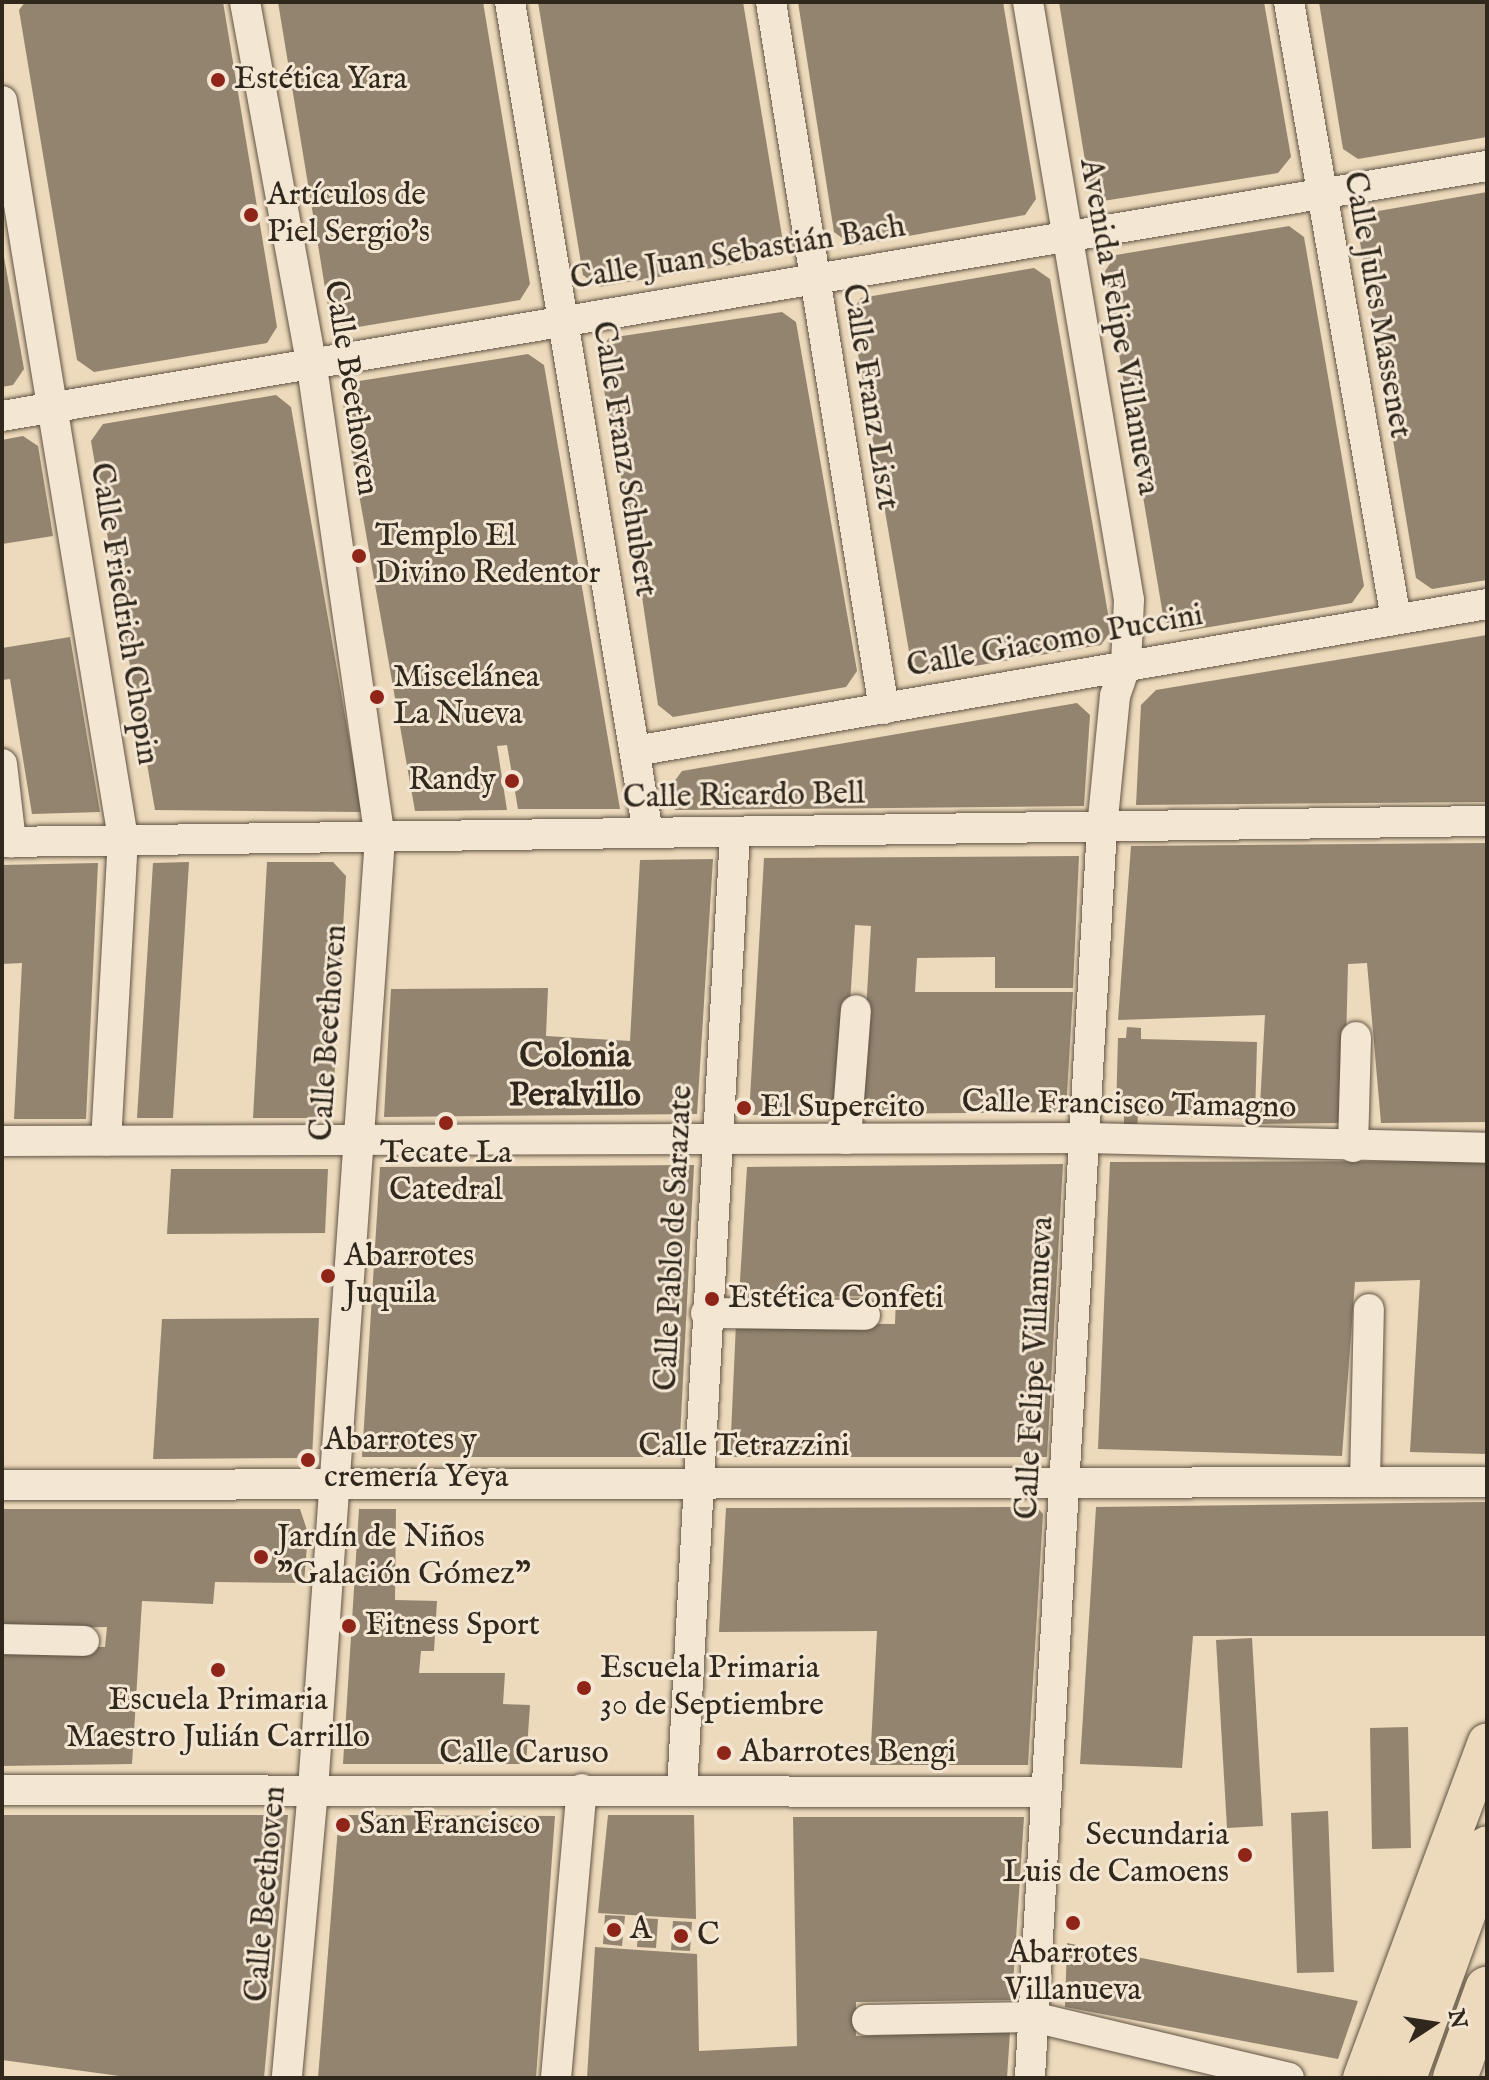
<!DOCTYPE html>
<html>
<head>
<meta charset="utf-8">
<style>
	body { margin:0 }
	#map { position:relative; width:1489px; height:2080px; overflow:hidden; background:#edd9bb; font-family:"IM FELL English",serif }
	div>[style] { position:absolute }
	[style*='--x'] { left:calc(var(--x)*1px); top:calc(var(--y)*1px); width:calc(var(--w)*1px); rotate:calc(var(--a)*1deg) }
	.building>* { inset:0; background:#92846f }
	.roads { filter:drop-shadow(0 0 2px #5f5444) drop-shadow(0 0 2px #5f5444) }
	.minor>* { height:30px; margin:-15px; padding:0 15px; transform-origin:15px; border-radius:15px; background:#f3e6d3 }
	.major>* { height:38px; margin:-19px; padding:0 19px; transform-origin:19px; border-radius:19px; background:#edd9bb }
	.highway>* { height:44px; margin:-22px; padding:0 22px; transform-origin:22px; border-radius:22px; background:#edd9bb }
	.dots>* { width:22px; height:22px; translate:-50% -50%; box-sizing:border-box; border:4px solid #f3e6d3; border-radius:50% }
	span { translate:-50% -50%; white-space:nowrap; text-align:center; line-height:1.15; -webkit-text-stroke:6px #f3e6d3; paint-order:stroke }
	.poi-label { font-size:32px; color:#30271d }
	.left { translate:0 -50%; text-align:left }
	.right { translate:-100% -50%; text-align:right }
	.street-label { font-size:32px; color:#30271d }
	.neighbourhood-label { font-size:34px; color:#30271d; font-weight:700 }
	.frame { position:absolute; inset:0; border:4px solid #30271d; pointer-events:none }
	.north { position:absolute; left:1393px; top:1984px; width:80px; height:80px; -webkit-text-stroke:6px #f3e6d3; paint-order:stroke; rotate:78deg; font-size:22px; font-weight:700; line-height:32px; text-align:center; color:#30271d }
	.north::after { content:''; display:block; margin:auto; width:28px; height:36px; background:#30271d; clip-path:polygon(50% 0,100% 100%,50% 72%,0 100%) }
</style>
</head>
<body>
<div id="map">
	<div class="building">
		<i style="clip-path:polygon(25px 2px,223px 2px,277px 327px,267px 343px,94px 372px,77px 360px,19px 10px)"></i>
		<i style="clip-path:polygon(278px 2px,483px 2px,530px 284px,520px 300px,346px 329px,330px 318px)"></i>
		<i style="clip-path:polygon(538px 2px,743px 2px,783px 242px,772px 258px,599px 287px,583px 275px)"></i>
		<i style="clip-path:polygon(798px 2px,1003px 2px,1036px 199px,1025px 215px,853px 246px,834px 232px)"></i>
		<i style="clip-path:polygon(1059px 2px,1264px 2px,1291px 157px,1278px 173px,1103px 201px,1090px 191px)"></i>
		<i style="clip-path:polygon(1319px 2px,1487px 2px,1487px 137px,1358px 159px,1343px 149px)"></i>
		<i style="clip-path:polygon(1487px 192px,1487px 580px,1432px 589px,1416px 578px,1359px 236px,1367px 213px)"></i>
		<i style="clip-path:polygon(1289px 226px,1304px 237px,1364px 586px,1352px 603px,1180px 632px,1164px 621px,1105px 271px,1116px 255px)"></i>
		<i style="clip-path:polygon(2px 246px,24px 369px,13px 385px,2px 387px)"></i>
		<i style="clip-path:polygon(1034px 268px,1050px 279px,1111px 631px,1101px 645px,926px 674px,911px 663px,851px 313px,861px 298px)"></i>
		<i style="clip-path:polygon(782px 312px,796px 322px,857px 671px,846px 687px,673px 717px,658px 705px,635px 549px,597px 354px,609px 338px)"></i>
		<i style="clip-path:polygon(528px 354px,544px 365px,620px 809px,518px 809px,507px 745px,497px 746px,507px 810px,415px 811px,342px 398px,353px 382px)"></i>
		<i style="clip-path:polygon(276px 395px,291px 407px,362px 812px,155px 810px,91px 441px,103px 424px)"></i>
		<i style="clip-path:polygon(23px 436px,38px 446px,53px 536px,2px 544px,2px 440px)"></i>
		<i style="clip-path:polygon(1487px 635px,1487px 802px,1136px 805px,1141px 705px,1156px 690px)"></i>
		<i style="clip-path:polygon(70px 637px,100px 812px,32px 814px,10px 679px,2px 680px,2px 648px)"></i>
		<i style="clip-path:polygon(1077px 703px,1090px 715px,1084px 806px,675px 810px,671px 786px,682px 771px)"></i>
		<i style="clip-path:polygon(1487px 843px,1487px 1122px,1381px 1123px,1367px 963px,1348px 964px,1344px 1123px,1259px 1124px,1265px 1015px,1118px 1020px,1131px 846px)"></i>
		<i style="clip-path:polygon(1079px 856px,1073px 988px,995px 988px,995px 957px,917px 958px,915px 992px,1073px 992px,1066px 1112px,860px 1114px,871px 926px,855px 925px,843px 1114px,749px 1115px,764px 858px)"></i>
		<i style="clip-path:polygon(713px 859px,697px 1114px,384px 1117px,391px 989px,548px 988px,546px 1036px,630px 1041px,640px 860px)"></i>
		<i style="clip-path:polygon(189px 862px,173px 1118px,137px 1118px,153px 863px)"></i>
		<i style="clip-path:polygon(267px 862px,333px 862px,346px 876px,332px 1118px,253px 1118px)"></i>
		<i style="clip-path:polygon(98px 863px,86px 1119px,14px 1119px,22px 963px,2px 964px,2px 865px)"></i>
		<i style="clip-path:polygon(1127px 1027px,1141px 1028px,1141px 1039px,1257px 1042px,1255px 1119px,1138px 1115px,1137px 1128px,1124px 1127px,1124px 1115px,1116px 1115px,1118px 1038px,1126px 1038px)"></i>
		<i style="clip-path:polygon(1487px 1161px,1487px 1454px,1410px 1452px,1420px 1280px,1355px 1282px,1342px 1456px,1098px 1449px,1110px 1162px)"></i>
		<i style="clip-path:polygon(1063px 1164px,1047px 1457px,730px 1457px,736px 1323px,895px 1324px,896px 1296px,739px 1297px,747px 1167px)"></i>
		<i style="clip-path:polygon(694px 1165px,679px 1457px,362px 1457px,380px 1167px)"></i>
		<i style="clip-path:polygon(171px 1169px,328px 1169px,325px 1233px,167px 1234px)"></i>
		<i style="clip-path:polygon(319px 1318px,312px 1458px,153px 1459px,162px 1319px)"></i>
		<i style="clip-path:polygon(1487px 1502px,1487px 1636px,1193px 1636px,1182px 1768px,1080px 1764px,1096px 1507px)"></i>
		<i style="clip-path:polygon(1037px 1507px,1043px 1514px,1028px 1765px,870px 1765px,877px 1631px,719px 1632px,726px 1508px)"></i>
		<i style="clip-path:polygon(2px 1509px,300px 1509px,308px 1533px,304px 1583px,215px 1582px,213px 1604px,142px 1601px,132px 1764px,2px 1766px,2px 1647px,105px 1647px,107px 1627px,2px 1629px)"></i>
		<i style="clip-path:polygon(359px 1509px,396px 1509px,395px 1600px,437px 1601px,434px 1651px,421px 1651px,419px 1673px,505px 1673px,503px 1704px,530px 1705px,526px 1764px,343px 1764px)"></i>
		<i style="clip-path:polygon(1252px 1638px,1263px 1826px,1227px 1828px,1216px 1640px)"></i>
		<i style="clip-path:polygon(1408px 1727px,1411px 1848px,1372px 1849px,1370px 1728px)"></i>
		<i style="clip-path:polygon(1328px 1811px,1334px 1972px,1297px 1973px,1291px 1813px)"></i>
		<i style="clip-path:polygon(2px 1815px,288px 1815px,264px 2078px,134px 2078px,2px 2060px)"></i>
		<i style="clip-path:polygon(339px 1815px,555px 1816px,536px 2078px,318px 2078px)"></i>
		<i style="clip-path:polygon(608px 1815px,694px 1815px,696px 1919px,598px 1913px)"></i>
		<i style="clip-path:polygon(793px 1817px,1024px 1817px,1012px 2000px,856px 2002px,856px 2036px,1010px 2032px,1007px 2078px,587px 2078px,595px 1947px,697px 1954px,699px 2051px,797px 2046px)"></i>
		<i style="clip-path:polygon(605px 1915px,625px 1916px,622px 1946px,603px 1944px)"></i>
		<i style="clip-path:polygon(639px 1918px,658px 1919px,656px 1948px,637px 1947px)"></i>
		<i style="clip-path:polygon(673px 1921px,692px 1922px,690px 1951px,671px 1950px)"></i>
		<i style="clip-path:polygon(1067px 1943px,1221px 1974px,1358px 2001px,1338px 2059px,1065px 2007px)"></i>
	</div>
	<div class="roads">
		<div class="minor">
			<i style="--x:245;--y:2;--w:364;--a:79.6"></i>
			<i style="--x:311;--y:360;--w:483;--a:81.8"></i>
			<i style="--x:380;--y:838;--w:954;--a:94.03"></i>
			<i style="--x:313;--y:1790;--w:289;--a:95.2"></i>
			<i style="--x:510;--y:2;--w:842;--a:80.57"></i>
			<i style="--x:771;--y:2;--w:716;--a:80.92"></i>
			<i style="--x:1028;--y:2;--w:606;--a:80.41"></i>
			<i style="--x:1129;--y:600;--w:64;--a:92.7"></i>
			<i style="--x:1126;--y:664;--w:34;--a:109"></i>
			<i style="--x:1115;--y:696;--w:133;--a:95.6"></i>
			<i style="--x:1102;--y:828;--w:1252;--a:93.3"></i>
			<i style="--x:1289;--y:2;--w:626;--a:80.16"></i>
			<i style="--x:2;--y:101;--w:747;--a:80.68"></i>
			<i style="--x:123;--y:838;--w:303;--a:93.2"></i>
			<i style="--x:2;--y:416;--w:1506;--a:-9.56"></i>
			<i style="--x:635;--y:751;--w:865;--a:-9.79"></i>
			<i style="--x:2;--y:764;--w:79;--a:83.4"></i>
			<i style="--x:2;--y:842;--w:1485;--a:-0.81"></i>
			<i style="--x:846;--y:1139;--w:129;--a:-85.6"></i>
			<i style="--x:2;--y:1141;--w:1084;--a:-0.16"></i>
			<i style="--x:1086;--y:1138;--w:401;--a:1.4"></i>
			<i style="--x:1353;--y:1147;--w:110;--a:-88.4"></i>
			<i style="--x:706;--y:1313;--w:159;--a:0.7"></i>
			<i style="--x:1365;--y:1481;--w:172;--a:-88.7"></i>
			<i style="--x:2;--y:1485;--w:1485;--a:-0.12"></i>
			<i style="--x:2;--y:1639;--w:82;--a:1.4"></i>
			<i style="--x:2;--y:1790;--w:1044;--a:0.11"></i>
			<i style="--x:682;--y:1790;--w:958;--a:-86.83"></i>
			<i style="--x:867;--y:2020;--w:166;--a:-1"></i>
			<i style="--x:1033;--y:2017;--w:263;--a:13.4"></i>
			<i style="--x:556;--y:2078;--w:290;--a:-84.9"></i>
		</div>
		<div class="major">
			<i style="--x:1362;--y:2078;--w:358;--a:-69.6"></i>
		</div>
		<div class="highway">
			<i style="--x:1404;--y:2078;--w:244;--a:-70.1"></i>
			<i style="--x:1455;--y:2078;--w:95;--a:-70.2"></i>
		</div>
	</div>
	<div class="dots">
		<i style="left:218px;top:80px;background:#8f2418"></i>
		<i style="left:251px;top:215px;background:#8f2418"></i>
		<i style="left:359px;top:556px;background:#8f2418"></i>
		<i style="left:377px;top:697px;background:#8f2418"></i>
		<i style="left:512px;top:781px;background:#8f2418"></i>
		<i style="left:744px;top:1108px;background:#8f2418"></i>
		<i style="left:446px;top:1123px;background:#8f2418"></i>
		<i style="left:328px;top:1276px;background:#8f2418"></i>
		<i style="left:712px;top:1299px;background:#8f2418"></i>
		<i style="left:308px;top:1460px;background:#8f2418"></i>
		<i style="left:261px;top:1557px;background:#8f2418"></i>
		<i style="left:349px;top:1626px;background:#8f2418"></i>
		<i style="left:218px;top:1670px;background:#8f2418"></i>
		<i style="left:584px;top:1688px;background:#8f2418"></i>
		<i style="left:724px;top:1753px;background:#8f2418"></i>
		<i style="left:343px;top:1825px;background:#8f2418"></i>
		<i style="left:1245px;top:1855px;background:#8f2418"></i>
		<i style="left:1073px;top:1923px;background:#8f2418"></i>
		<i style="left:614px;top:1930px;background:#8f2418"></i>
		<i style="left:681px;top:1936px;background:#8f2418"></i>
	</div>
	<div class="poi-label">
		<span class="left" style="left:234px;top:80px">Estética Yara</span>
		<span class="left" style="left:267px;top:215px">Artículos de<br>Piel Sergio's</span>
		<span class="left" style="left:375px;top:556px">Templo El<br>Divino Redentor</span>
		<span class="left" style="left:393px;top:697px">Miscelánea<br>La Nueva</span>
		<span class="right" style="left:496px;top:781px">Randy</span>
		<span class="left" style="left:760px;top:1108px">El Supercito</span>
		<span style="left:446px;top:1173px">Tecate La<br>Catedral</span>
		<span class="left" style="left:344px;top:1276px">Abarrotes<br>Juquila</span>
		<span class="left" style="left:728px;top:1299px">Estética Confeti</span>
		<span class="left" style="left:324px;top:1460px">Abarrotes y<br>cremería Yeya</span>
		<span class="left" style="left:277px;top:1557px">Jardín de Niños<br>"Galación Gómez"</span>
		<span class="left" style="left:365px;top:1626px">Fitness Sport</span>
		<span class="left" style="left:600px;top:1688px">Escuela Primaria<br>30 de Septiembre</span>
		<span style="left:218px;top:1720px">Escuela Primaria<br>Maestro Julián Carrillo</span>
		<span class="left" style="left:740px;top:1753px">Abarrotes Bengi</span>
		<span class="left" style="left:359px;top:1825px">San Francisco</span>
		<span class="right" style="left:1229px;top:1855px">Secundaria<br>Luis de Camoens</span>
		<span class="left" style="left:630px;top:1930px">A</span>
		<span class="left" style="left:697px;top:1936px">C</span>
		<span style="left:1073px;top:1973px">Abarrotes<br>Villanueva</span>
	</div>
	<div class="street-label">
		<span style="left:738px;top:254px;rotate:-9deg">Calle Juan Sebastián Bach</span>
		<span style="left:1376px;top:305px;rotate:80deg">Calle Jules Massenet</span>
		<span style="left:1118px;top:327px;rotate:80deg">Avenida Felipe Villanueva</span>
		<span style="left:350px;top:388px;rotate:81deg">Calle Beethoven</span>
		<span style="left:869px;top:397px;rotate:81deg">Calle Franz Liszt</span>
		<span style="left:623px;top:459px;rotate:81deg">Calle Franz Schubert</span>
		<span style="left:123px;top:614px;rotate:81deg">Calle Friedrich Chopin</span>
		<span style="left:1055px;top:642px;rotate:-10deg">Calle Giacomo Puccini</span>
		<span style="left:744px;top:797px;rotate:-1deg">Calle Ricardo Bell</span>
		<span style="left:330px;top:1033px;rotate:-86deg">Calle Beethoven</span>
		<span style="left:1129px;top:1106px;rotate:1deg">Calle Francisco Tamagno</span>
		<span style="left:675px;top:1238px;rotate:-87deg">Calle Pablo de Sarazate</span>
		<span style="left:1036px;top:1368px;rotate:-87deg">Calle Felipe Villanueva</span>
		<span style="left:744px;top:1447px">Calle Tetrazzini</span>
		<span style="left:524px;top:1754px">Calle Caruso</span>
		<span style="left:267px;top:1894px;rotate:-85deg">Calle Beethoven</span>
	</div>
	<div class="neighbourhood-label">
		<span style="left:575px;top:1076px">Colonia<br>Peralvillo</span>
	</div>
	<div class="frame"></div>
	<div class="north">N</div>
</div>
</body>
</html>
